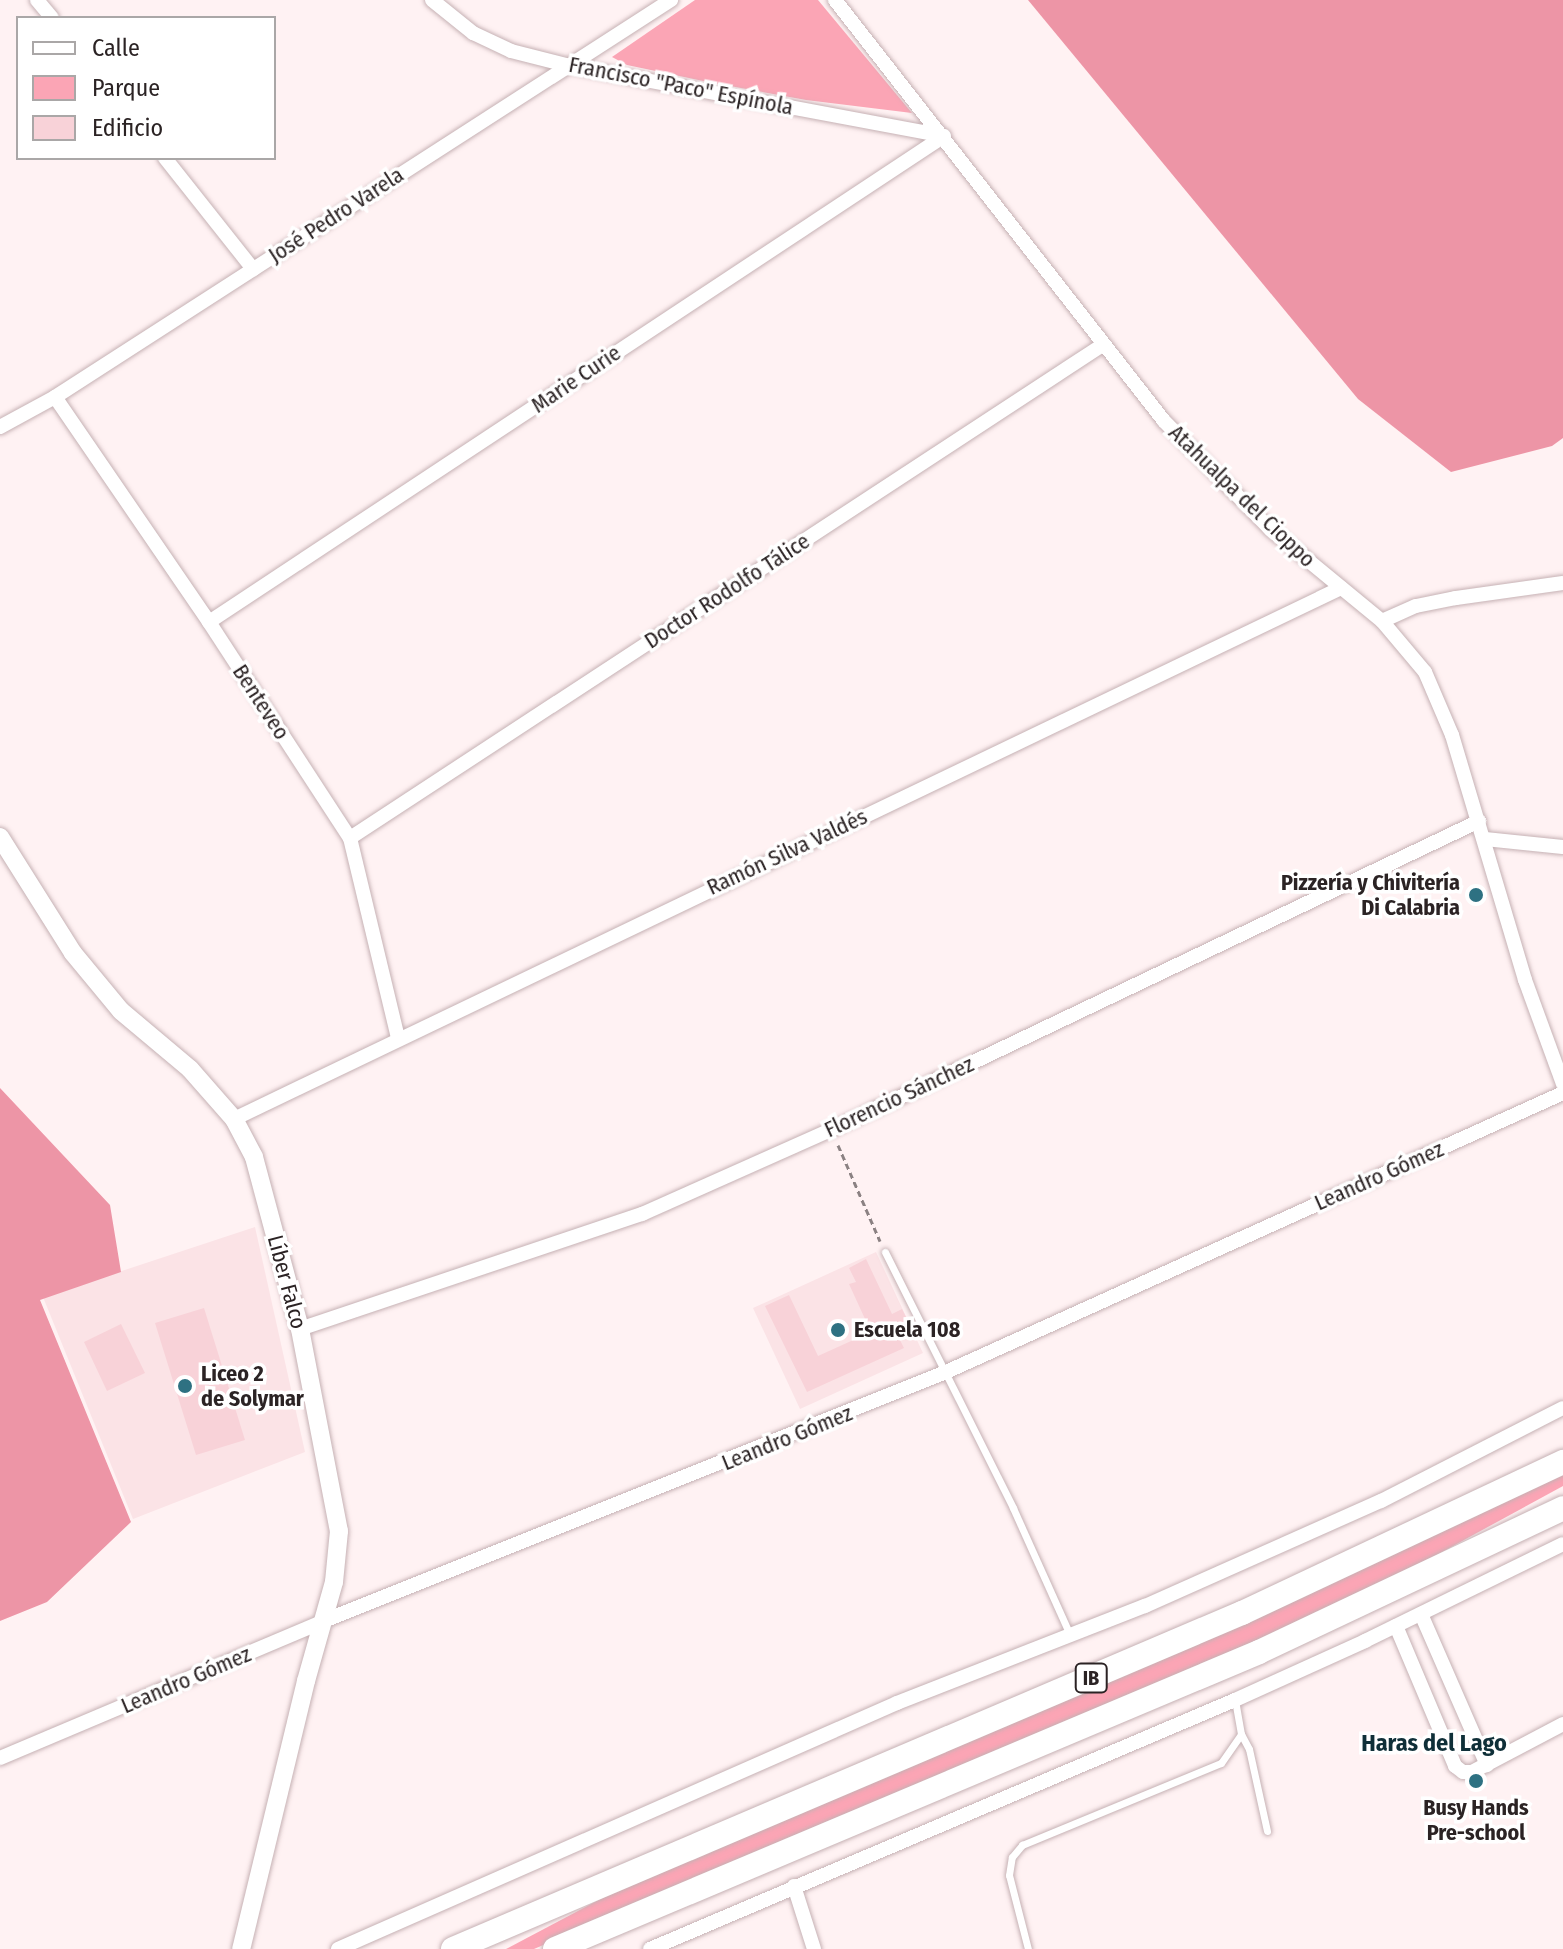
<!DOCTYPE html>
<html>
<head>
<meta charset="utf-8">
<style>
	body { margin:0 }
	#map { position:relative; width:1563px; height:1949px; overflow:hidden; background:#fff2f3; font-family:"Fira Sans Condensed",sans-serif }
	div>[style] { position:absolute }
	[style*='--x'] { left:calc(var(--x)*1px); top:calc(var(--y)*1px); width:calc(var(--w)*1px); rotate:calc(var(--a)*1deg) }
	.built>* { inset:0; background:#fbe3e6 }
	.green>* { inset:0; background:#fba5b5 }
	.forest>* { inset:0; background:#ed95a6 }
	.building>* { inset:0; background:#f8d2d8 }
	.path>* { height:3px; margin-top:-1.5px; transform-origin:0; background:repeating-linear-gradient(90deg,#8b8182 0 6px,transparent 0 10px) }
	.roads { filter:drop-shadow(0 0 2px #c6b1b4) drop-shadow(0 0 2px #c6b1b4) }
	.service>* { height:7px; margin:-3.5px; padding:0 3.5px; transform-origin:3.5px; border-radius:3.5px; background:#fff }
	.minor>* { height:14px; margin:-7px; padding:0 7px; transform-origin:7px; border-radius:7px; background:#fff }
	.tertiary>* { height:18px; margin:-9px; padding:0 9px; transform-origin:9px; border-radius:9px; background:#fff }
	.trunk>* { height:24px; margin:-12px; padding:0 12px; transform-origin:12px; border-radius:12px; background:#fff }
	.dots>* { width:22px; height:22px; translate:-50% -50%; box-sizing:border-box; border:4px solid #fff; border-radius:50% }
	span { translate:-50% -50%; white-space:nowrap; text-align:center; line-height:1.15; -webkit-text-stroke:7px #fff; paint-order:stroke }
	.shield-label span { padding:2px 6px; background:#fff; border:2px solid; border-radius:6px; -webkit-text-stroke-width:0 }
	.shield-label { font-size:20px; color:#2b2324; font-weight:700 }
	.street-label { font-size:22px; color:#2b2324 }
	.poi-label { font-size:22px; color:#2b2324; font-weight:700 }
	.right { translate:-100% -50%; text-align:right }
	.left { translate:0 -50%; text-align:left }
	.neighbourhood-label { font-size:24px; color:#0f2f38; font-weight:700 }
	.legend { position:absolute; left:16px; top:16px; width:260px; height:144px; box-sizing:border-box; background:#fff; border:2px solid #aaa7a7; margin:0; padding:10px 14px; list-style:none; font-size:24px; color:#2b2324 }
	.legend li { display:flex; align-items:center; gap:16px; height:40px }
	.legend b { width:40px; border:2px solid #aaa7a7 }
</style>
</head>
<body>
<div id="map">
	<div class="built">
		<i style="clip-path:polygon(255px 1227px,305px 1452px,133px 1519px,43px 1297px)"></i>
		<i style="clip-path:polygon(876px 1252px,923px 1353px,800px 1409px,753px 1308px)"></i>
	</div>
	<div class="green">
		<i style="clip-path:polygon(695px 0,818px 0,912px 113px,806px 100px,703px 81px,627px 65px,612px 57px)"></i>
		<i style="clip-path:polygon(1563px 1472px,1563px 1486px,1365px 1594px,534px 1949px,506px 1949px,627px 1885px)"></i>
	</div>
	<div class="forest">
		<i style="clip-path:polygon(1028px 0,1563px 0,1563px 438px,1552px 446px,1451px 472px,1358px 399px)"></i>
		<i style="clip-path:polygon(0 1088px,110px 1205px,121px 1272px,40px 1300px,131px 1522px,47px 1602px,0 1621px)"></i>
	</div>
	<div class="building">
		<i style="clip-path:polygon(1480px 886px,1487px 898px,1474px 905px,1466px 893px)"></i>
		<i style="clip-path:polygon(866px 1259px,892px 1314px,902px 1309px,910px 1325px,896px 1332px,904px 1348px,807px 1392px,765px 1306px,789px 1295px,818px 1356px,871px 1332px,849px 1284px,856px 1282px,849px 1268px)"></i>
		<i style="clip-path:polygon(204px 1308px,245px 1440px,196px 1455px,155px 1323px)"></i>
		<i style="clip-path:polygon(121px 1324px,145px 1373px,107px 1391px,84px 1342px)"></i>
	</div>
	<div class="path">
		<i style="--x:838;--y:1145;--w:105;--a:66.4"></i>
	</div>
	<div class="roads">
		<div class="service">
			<i style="--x:885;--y:1252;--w:286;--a:63.4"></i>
			<i style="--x:1013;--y:1508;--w:139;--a:65.8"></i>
			<i style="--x:1241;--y:1734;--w:17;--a:62"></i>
			<i style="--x:1249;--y:1749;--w:84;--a:77.6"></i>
			<i style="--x:1028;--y:1949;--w:76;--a:-104.4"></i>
			<i style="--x:1009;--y:1875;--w:18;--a:-81"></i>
			<i style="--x:1012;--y:1857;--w:16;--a:-50"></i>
			<i style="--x:1022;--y:1845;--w:215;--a:-22.4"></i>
			<i style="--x:1221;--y:1763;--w:35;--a:-55"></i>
			<i style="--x:1241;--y:1734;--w:35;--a:-100"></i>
		</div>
		<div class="minor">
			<i style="--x:37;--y:0;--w:23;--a:50"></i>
			<i style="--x:432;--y:0;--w:53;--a:38.8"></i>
			<i style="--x:473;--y:33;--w:42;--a:25.3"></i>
			<i style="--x:511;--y:51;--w:61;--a:14.3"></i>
			<i style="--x:570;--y:66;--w:380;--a:10.6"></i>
			<i style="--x:835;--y:0;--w:534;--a:51.99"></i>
			<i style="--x:1164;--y:421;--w:151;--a:45.5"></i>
			<i style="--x:1270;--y:529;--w:145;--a:39.4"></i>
			<i style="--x:1382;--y:621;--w:67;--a:49.9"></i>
			<i style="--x:1425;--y:672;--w:69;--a:66.8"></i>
			<i style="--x:1452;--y:735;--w:256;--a:73.4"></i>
			<i style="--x:1525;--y:980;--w:111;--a:69.9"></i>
			<i style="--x:165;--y:158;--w:142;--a:51.6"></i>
			<i style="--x:55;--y:397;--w:273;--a:55.6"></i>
			<i style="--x:209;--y:622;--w:258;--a:56.9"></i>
			<i style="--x:350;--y:838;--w:206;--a:76.5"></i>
			<i style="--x:0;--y:427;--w:63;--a:-28.6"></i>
			<i style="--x:55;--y:397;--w:733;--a:-32.8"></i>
			<i style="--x:1382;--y:621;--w:37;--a:-24"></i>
			<i style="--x:1416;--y:606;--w:41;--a:-11.3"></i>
			<i style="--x:1456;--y:598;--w:108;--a:-8"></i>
			<i style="--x:209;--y:622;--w:881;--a:-33.47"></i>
			<i style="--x:350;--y:838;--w:901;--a:-33.23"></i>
			<i style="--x:1485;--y:839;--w:78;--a:5.9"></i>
			<i style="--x:234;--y:1119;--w:1228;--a:-25.63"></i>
			<i style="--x:300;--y:1329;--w:361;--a:-18.6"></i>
			<i style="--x:642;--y:1214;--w:207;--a:-24"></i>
			<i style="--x:831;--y:1130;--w:718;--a:-25.49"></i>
			<i style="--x:1421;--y:1614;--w:165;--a:66.4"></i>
			<i style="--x:1396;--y:1626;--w:152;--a:67.1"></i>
			<i style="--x:1455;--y:1766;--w:10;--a:37"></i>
			<i style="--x:1463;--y:1772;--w:9;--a:0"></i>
			<i style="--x:1472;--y:1772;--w:103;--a:-27.8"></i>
			<i style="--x:0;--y:1758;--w:354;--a:-22.9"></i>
			<i style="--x:326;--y:1620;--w:668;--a:-21.8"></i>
			<i style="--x:946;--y:1372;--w:677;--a:-24.33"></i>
			<i style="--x:794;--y:1886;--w:66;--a:72.4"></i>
			<i style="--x:338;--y:1949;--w:611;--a:-23.75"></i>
			<i style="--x:897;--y:1703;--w:266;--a:-21.4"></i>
			<i style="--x:1145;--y:1606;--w:258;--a:-24"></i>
			<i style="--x:1381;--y:1501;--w:204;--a:-27.1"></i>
			<i style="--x:650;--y:1949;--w:636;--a:-23.06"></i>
			<i style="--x:1235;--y:1700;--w:143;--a:-24.4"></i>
			<i style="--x:1365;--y:1641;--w:220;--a:-26.1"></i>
		</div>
		<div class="tertiary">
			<i style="--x:0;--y:837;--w:137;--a:57.8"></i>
			<i style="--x:73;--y:953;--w:75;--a:50.4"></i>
			<i style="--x:121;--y:1011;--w:90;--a:40"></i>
			<i style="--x:190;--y:1069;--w:67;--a:48.7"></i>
			<i style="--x:234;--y:1119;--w:43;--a:62.2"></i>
			<i style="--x:254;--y:1157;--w:178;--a:75"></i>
			<i style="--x:300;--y:1329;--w:206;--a:79.1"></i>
			<i style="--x:339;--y:1531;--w:51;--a:95.6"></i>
			<i style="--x:334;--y:1582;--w:103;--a:105.8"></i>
			<i style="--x:306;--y:1681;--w:276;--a:103.6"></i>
		</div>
		<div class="trunk">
			<i style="--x:453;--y:1949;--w:858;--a:-23.07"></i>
			<i style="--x:1242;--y:1613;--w:355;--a:-25.2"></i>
			<i style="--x:555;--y:1949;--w:764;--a:-22.87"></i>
			<i style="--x:1259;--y:1652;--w:336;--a:-25.3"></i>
		</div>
	</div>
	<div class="dots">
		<i style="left:1476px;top:895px;background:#2e7182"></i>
		<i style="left:838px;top:1330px;background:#2e7182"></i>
		<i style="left:185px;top:1386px;background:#2e7182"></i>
		<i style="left:1476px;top:1781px;background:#2e7182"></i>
	</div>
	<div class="shield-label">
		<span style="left:1091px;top:1678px">IB</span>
	</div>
	<div class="street-label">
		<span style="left:681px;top:86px;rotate:11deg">Francisco "Paco" Espínola</span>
		<span style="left:336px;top:215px;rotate:-33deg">José Pedro Varela</span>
		<span style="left:576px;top:379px;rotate:-34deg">Marie Curie</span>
		<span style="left:1242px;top:496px;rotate:44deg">Atahualpa del Cioppo</span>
		<span style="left:727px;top:591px;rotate:-33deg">Doctor Rodolfo Tálice</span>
		<span style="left:261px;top:702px;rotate:57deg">Benteveo</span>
		<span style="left:787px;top:852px;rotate:-25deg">Ramón Silva Valdés</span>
		<span style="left:899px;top:1097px;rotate:-25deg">Florencio Sánchez</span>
		<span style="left:1379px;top:1176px;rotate:-24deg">Leandro Gómez</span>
		<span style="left:287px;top:1282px;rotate:75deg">Líber Falco</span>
		<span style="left:787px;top:1438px;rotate:-22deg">Leandro Gómez</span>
		<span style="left:186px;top:1680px;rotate:-23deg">Leandro Gómez</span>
	</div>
	<div class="poi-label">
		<span class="right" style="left:1460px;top:895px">Pizzería y Chivitería<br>Di Calabria</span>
		<span class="left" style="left:854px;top:1330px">Escuela 108</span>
		<span class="left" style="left:201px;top:1386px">Liceo 2<br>de Solymar</span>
		<span style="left:1476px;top:1820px">Busy Hands<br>Pre-school</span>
	</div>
	<div class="neighbourhood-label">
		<span style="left:1434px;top:1744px">Haras del Lago</span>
	</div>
	<ul class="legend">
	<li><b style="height:10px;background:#fff"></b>Calle</li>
	<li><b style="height:22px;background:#fba5b5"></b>Parque</li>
	<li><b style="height:22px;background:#f8d2d8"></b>Edificio</li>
	</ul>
</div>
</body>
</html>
